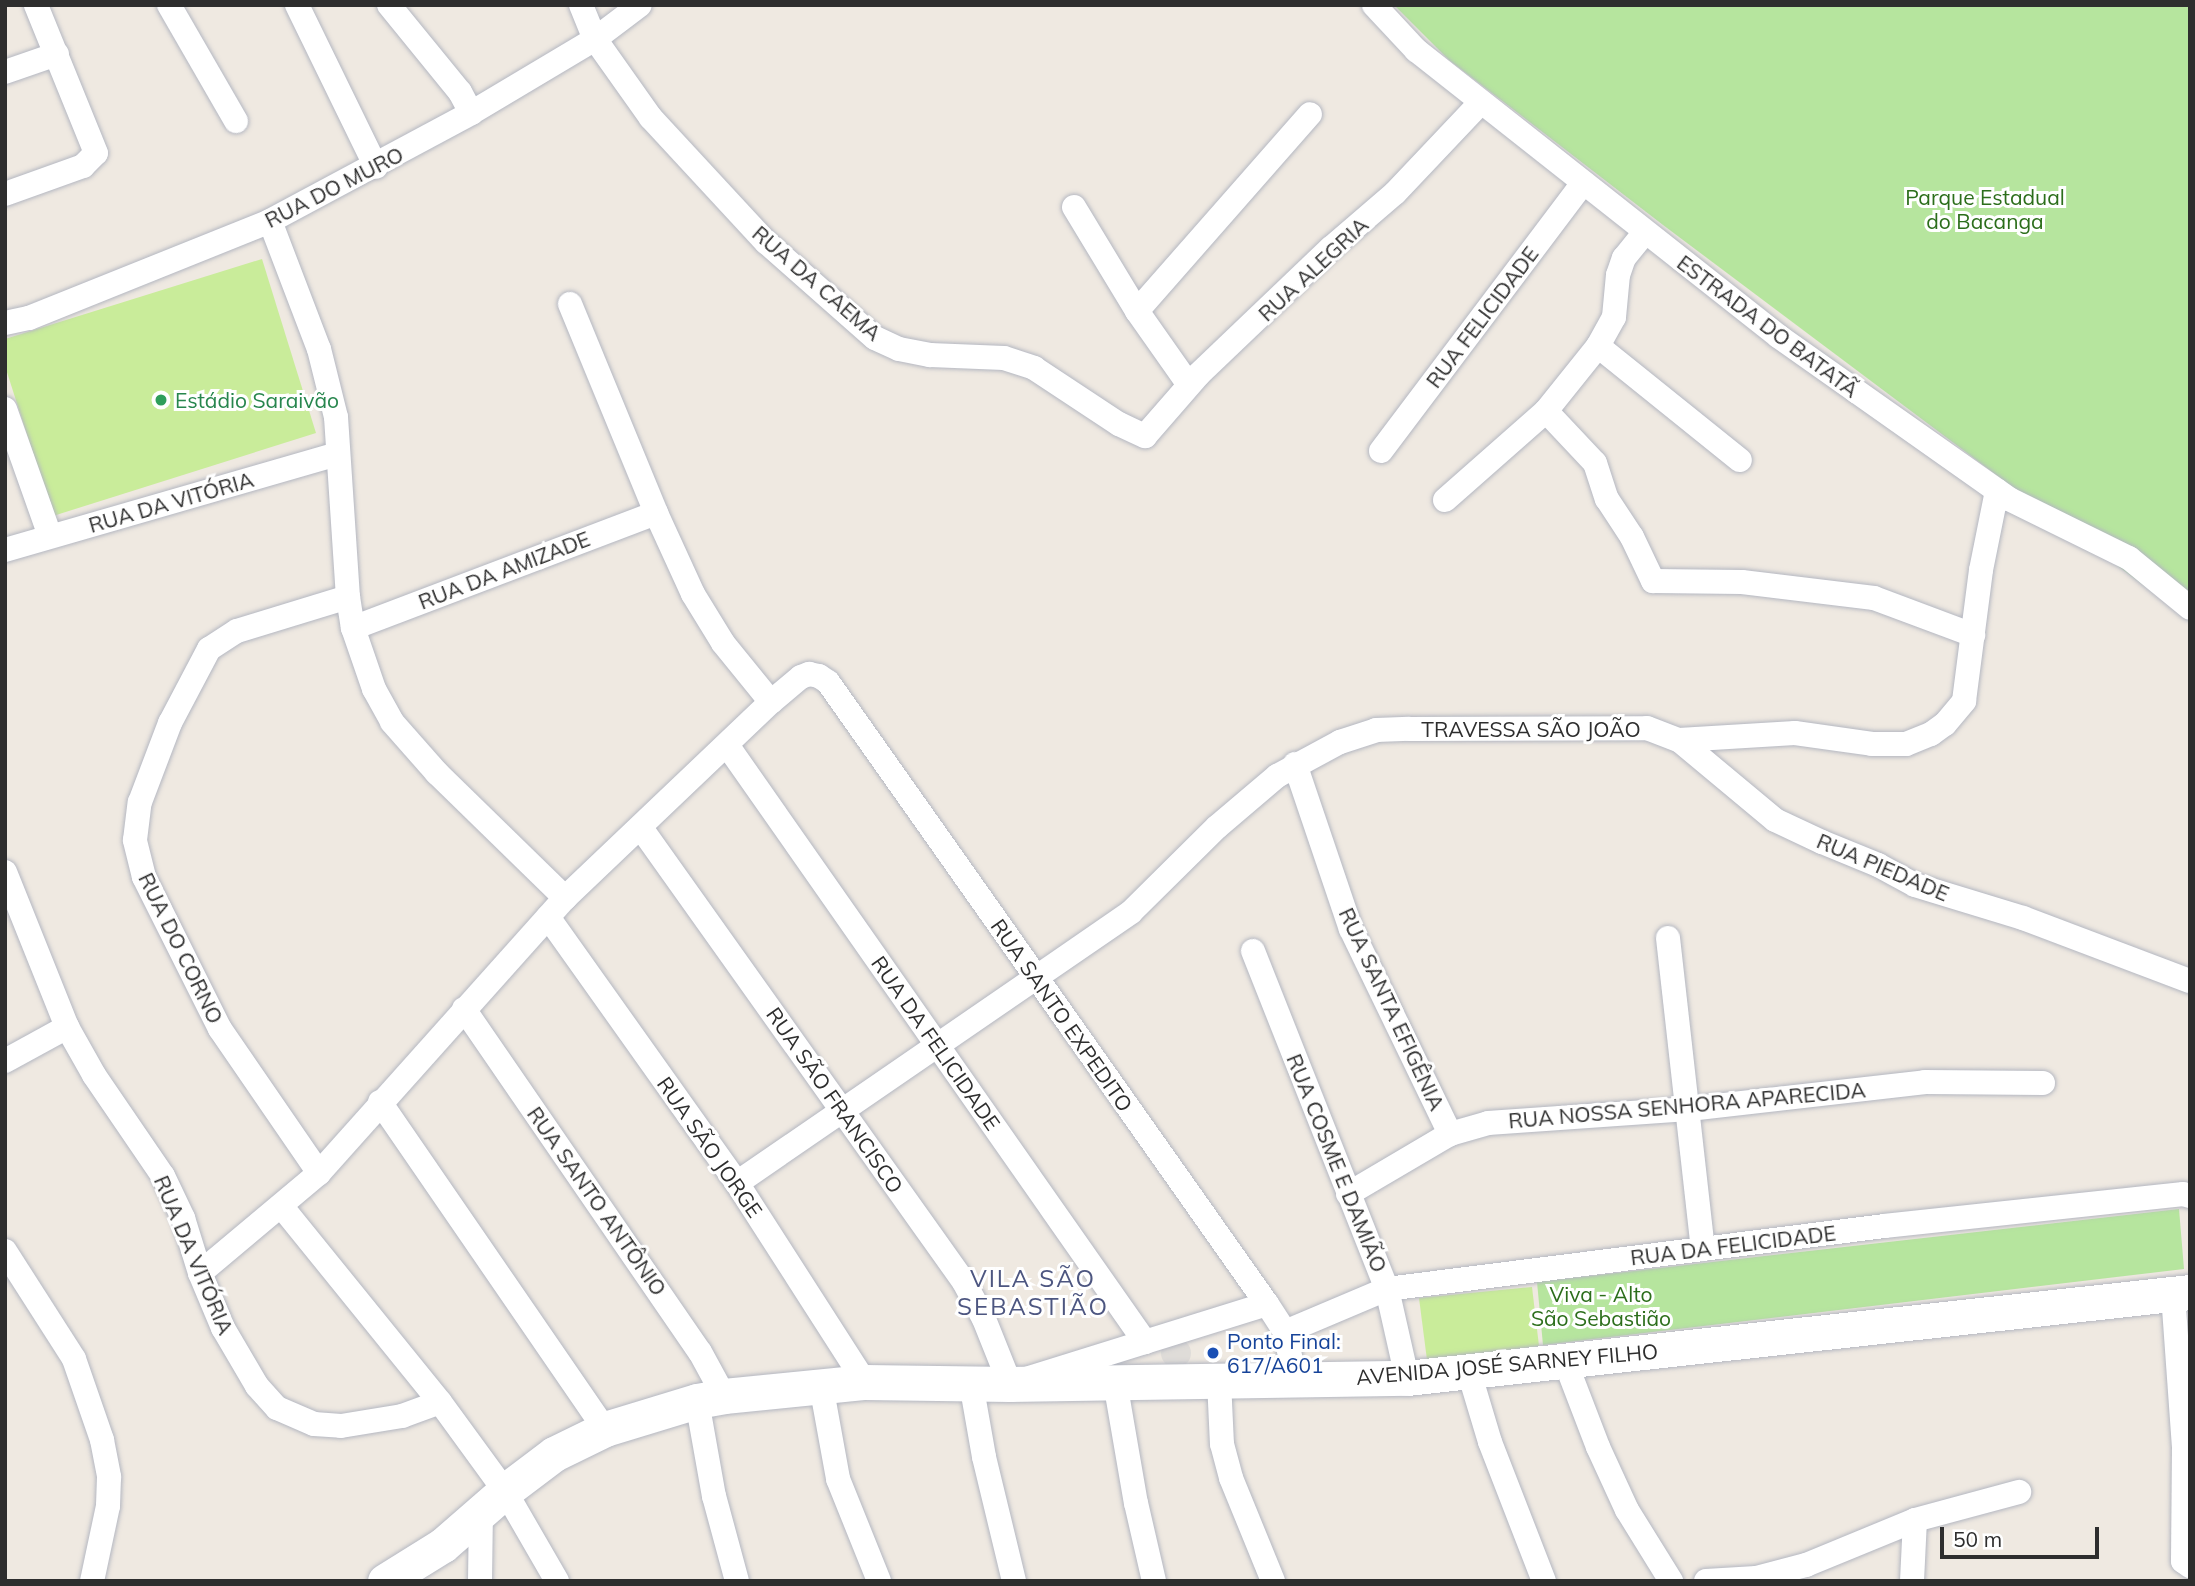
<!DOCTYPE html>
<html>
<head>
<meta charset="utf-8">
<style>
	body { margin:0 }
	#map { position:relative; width:2195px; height:1586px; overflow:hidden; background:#efe9e1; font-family:Mulish,sans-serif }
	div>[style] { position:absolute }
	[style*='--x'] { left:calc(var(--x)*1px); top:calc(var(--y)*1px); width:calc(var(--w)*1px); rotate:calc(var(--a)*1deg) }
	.green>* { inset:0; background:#b6e59e }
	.pitch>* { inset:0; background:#c9ec9a }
	.plaza>* { inset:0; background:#dfdcd8 }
	.round { border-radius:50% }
	.roads { filter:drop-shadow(0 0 2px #b4b7c1) drop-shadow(0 0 2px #b4b7c1) }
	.minor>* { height:24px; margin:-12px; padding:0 12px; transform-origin:12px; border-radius:12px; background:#fff }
	.secondary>* { height:35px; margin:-17.5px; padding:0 17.5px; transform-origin:17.5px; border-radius:17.5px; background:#fff }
	.dots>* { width:19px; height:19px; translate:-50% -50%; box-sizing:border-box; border:4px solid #fff; border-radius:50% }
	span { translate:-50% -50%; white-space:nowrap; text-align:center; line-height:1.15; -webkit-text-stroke:6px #fff; paint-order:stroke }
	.street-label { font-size:21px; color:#2e2e2e }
	.park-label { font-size:21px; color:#2c6e1b }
	.leisure-label { font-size:21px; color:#27864d }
	.left { translate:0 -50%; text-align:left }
	.transit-label { font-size:21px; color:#164399 }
	.quarter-label { font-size:24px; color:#4d5680; letter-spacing:2px }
	.frame { position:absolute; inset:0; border:7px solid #2e2e2e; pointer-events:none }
	.scale { position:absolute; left:1940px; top:1527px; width:159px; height:32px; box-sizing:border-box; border:4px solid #2e2e2e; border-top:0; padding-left:9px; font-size:21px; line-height:24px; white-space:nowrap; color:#2e2e2e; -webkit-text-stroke:5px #fff; paint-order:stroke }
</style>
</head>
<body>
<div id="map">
	<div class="green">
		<i style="clip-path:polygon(1394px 5px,2190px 5px,2190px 617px,2175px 609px,1663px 225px,1449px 60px)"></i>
		<i style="clip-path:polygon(2179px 1209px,2184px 1269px,1543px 1345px,1537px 1282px)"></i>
	</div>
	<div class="pitch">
		<i style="clip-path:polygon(262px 259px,316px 433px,53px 516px,5px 366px,5px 339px)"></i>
		<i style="clip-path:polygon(1532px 1287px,1539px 1346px,1427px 1360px,1419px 1298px)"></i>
	</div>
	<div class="plaza">
		<i class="round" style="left:1161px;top:1338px;width:30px;height:30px"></i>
	</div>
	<div class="roads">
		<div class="minor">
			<i style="--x:169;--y:5;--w:134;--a:60"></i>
			<i style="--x:297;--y:5;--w:180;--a:64"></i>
			<i style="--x:389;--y:5;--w:112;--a:50.8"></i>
			<i style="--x:460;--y:92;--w:24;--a:62"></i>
			<i style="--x:581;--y:5;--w:37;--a:68"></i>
			<i style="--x:595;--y:39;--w:97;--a:54.7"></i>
			<i style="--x:651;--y:118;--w:169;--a:47.2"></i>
			<i style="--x:766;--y:242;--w:145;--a:41.4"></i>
			<i style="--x:875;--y:338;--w:26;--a:25"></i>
			<i style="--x:899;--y:349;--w:32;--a:11"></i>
			<i style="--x:930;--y:355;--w:74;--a:2.3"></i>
			<i style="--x:1004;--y:358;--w:32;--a:18"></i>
			<i style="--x:1034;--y:368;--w:102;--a:33.4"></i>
			<i style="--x:1119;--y:424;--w:29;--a:25"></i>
			<i style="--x:1145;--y:436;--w:82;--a:-48.9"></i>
			<i style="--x:1199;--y:374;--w:182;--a:-43.7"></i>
			<i style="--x:1331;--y:248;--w:84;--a:-40.7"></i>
			<i style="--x:1395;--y:193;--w:125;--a:-46.6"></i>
			<i style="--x:1374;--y:5;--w:62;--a:47"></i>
			<i style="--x:1416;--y:50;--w:461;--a:38.3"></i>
			<i style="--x:1778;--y:336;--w:283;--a:35.2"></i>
			<i style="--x:2009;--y:499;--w:134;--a:26.2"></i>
			<i style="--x:2129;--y:558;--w:79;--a:39.3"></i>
			<i style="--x:5;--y:72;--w:55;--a:-19.1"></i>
			<i style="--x:5;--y:194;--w:83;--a:-19.7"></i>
			<i style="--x:83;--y:166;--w:18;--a:-45"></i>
			<i style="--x:96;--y:153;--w:160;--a:-112.1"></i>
			<i style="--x:1074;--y:207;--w:122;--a:58.8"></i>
			<i style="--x:1137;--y:311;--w:90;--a:54.9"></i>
			<i style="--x:270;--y:221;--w:137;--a:69.1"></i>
			<i style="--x:319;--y:349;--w:70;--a:76"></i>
			<i style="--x:336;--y:417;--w:180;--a:86.2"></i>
			<i style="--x:348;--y:597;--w:31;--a:81"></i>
			<i style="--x:353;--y:628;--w:65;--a:71"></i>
			<i style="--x:374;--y:689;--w:38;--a:61"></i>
			<i style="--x:392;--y:722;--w:68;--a:48.6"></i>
			<i style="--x:437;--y:773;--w:179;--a:44.3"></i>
			<i style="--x:570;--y:304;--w:226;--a:67.6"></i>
			<i style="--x:656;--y:513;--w:89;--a:65.4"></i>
			<i style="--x:693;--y:594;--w:57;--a:58.5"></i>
			<i style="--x:723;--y:643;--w:76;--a:50.9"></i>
			<i style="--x:1137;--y:311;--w:262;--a:-48.7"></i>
			<i style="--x:5;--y:323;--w:25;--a:-12"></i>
			<i style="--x:29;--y:318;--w:260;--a:-21.9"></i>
			<i style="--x:270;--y:221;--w:228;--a:-28.2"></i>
			<i style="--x:471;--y:113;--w:144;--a:-30.8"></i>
			<i style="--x:595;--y:39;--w:56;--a:-37.1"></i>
			<i style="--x:1598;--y:346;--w:182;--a:38.8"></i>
			<i style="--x:5;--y:409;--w:135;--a:70.5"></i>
			<i style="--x:1546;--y:411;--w:71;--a:46.7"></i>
			<i style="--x:1595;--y:463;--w:38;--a:72"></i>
			<i style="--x:1607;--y:499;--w:45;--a:56.7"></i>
			<i style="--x:1632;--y:537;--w:49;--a:64.5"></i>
			<i style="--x:1653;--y:581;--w:89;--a:0.6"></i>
			<i style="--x:1742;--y:582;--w:133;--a:6.9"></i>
			<i style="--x:1874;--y:598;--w:106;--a:20.5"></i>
			<i style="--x:1381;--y:451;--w:336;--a:-53"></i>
			<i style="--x:1445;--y:500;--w:135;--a:-41.4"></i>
			<i style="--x:1546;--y:411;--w:83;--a:-51.3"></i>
			<i style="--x:1598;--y:346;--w:33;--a:-61"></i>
			<i style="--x:1614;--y:317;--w:42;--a:-84.6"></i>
			<i style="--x:1618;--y:275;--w:18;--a:-71"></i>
			<i style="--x:1624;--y:258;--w:33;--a:-51"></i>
			<i style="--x:5;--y:550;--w:346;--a:-16.1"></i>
			<i style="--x:353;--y:628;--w:324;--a:-20.8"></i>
			<i style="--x:1679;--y:740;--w:125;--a:39.8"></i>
			<i style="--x:1775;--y:820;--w:52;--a:25.1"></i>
			<i style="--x:1822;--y:842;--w:61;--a:22.3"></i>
			<i style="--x:1878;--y:865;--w:42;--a:28.4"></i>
			<i style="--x:1915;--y:885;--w:113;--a:17"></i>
			<i style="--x:2023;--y:918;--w:178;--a:20.7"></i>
			<i style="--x:727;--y:745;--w:729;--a:55"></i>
			<i style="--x:1295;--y:764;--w:174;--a:71.3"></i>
			<i style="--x:1351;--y:929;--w:228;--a:64.2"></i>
			<i style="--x:641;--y:828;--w:557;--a:54.57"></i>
			<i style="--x:964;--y:1282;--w:42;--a:61.6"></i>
			<i style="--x:984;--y:1319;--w:70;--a:68.2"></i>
			<i style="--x:1010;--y:1384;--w:269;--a:-17.3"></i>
			<i style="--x:5;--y:872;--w:167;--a:68.2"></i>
			<i style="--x:67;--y:1027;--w:55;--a:60.6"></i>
			<i style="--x:94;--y:1075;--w:122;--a:55.7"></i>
			<i style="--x:163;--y:1176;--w:47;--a:64.5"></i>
			<i style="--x:183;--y:1218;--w:58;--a:72.8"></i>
			<i style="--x:200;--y:1273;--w:60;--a:67.3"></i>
			<i style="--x:223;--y:1328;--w:67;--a:59.6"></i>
			<i style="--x:257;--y:1386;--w:30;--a:48"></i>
			<i style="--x:277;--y:1408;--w:40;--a:23.4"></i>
			<i style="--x:314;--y:1424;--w:27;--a:4"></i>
			<i style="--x:341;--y:1426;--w:62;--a:-9.3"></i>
			<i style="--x:402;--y:1416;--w:40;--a:-20.2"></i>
			<i style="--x:548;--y:917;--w:326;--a:54.6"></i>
			<i style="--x:737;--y:1183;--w:237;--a:57.3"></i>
			<i style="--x:1668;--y:938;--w:313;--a:83.6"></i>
			<i style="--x:1253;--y:951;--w:364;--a:68.4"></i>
			<i style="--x:1387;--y:1289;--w:91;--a:77.3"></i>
			<i style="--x:464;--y:1009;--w:416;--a:55.5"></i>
			<i style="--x:700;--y:1352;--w:50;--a:61.4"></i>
			<i style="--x:5;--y:1061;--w:71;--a:-28.7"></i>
			<i style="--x:380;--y:1102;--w:397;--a:55.5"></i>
			<i style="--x:319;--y:1173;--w:175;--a:-124.5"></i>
			<i style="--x:220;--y:1029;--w:170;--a:-116.6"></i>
			<i style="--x:144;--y:877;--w:38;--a:-104"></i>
			<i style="--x:135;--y:840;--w:38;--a:-83"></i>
			<i style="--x:140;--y:802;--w:85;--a:-69.2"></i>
			<i style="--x:170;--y:723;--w:84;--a:-62.2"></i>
			<i style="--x:209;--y:649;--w:33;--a:-33"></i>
			<i style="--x:237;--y:631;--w:116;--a:-17"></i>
			<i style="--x:737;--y:1183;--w:478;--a:-34.5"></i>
			<i style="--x:1131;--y:912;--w:121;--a:-44.7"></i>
			<i style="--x:1217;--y:827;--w:79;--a:-40.4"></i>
			<i style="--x:1277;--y:776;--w:72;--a:-28.4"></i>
			<i style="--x:1340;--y:742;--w:38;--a:-18"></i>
			<i style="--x:1376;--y:730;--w:33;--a:-2"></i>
			<i style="--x:1409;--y:729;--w:238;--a:-0.2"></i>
			<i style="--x:1647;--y:728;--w:34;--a:21"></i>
			<i style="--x:1679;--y:740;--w:116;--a:-3.5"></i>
			<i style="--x:1795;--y:733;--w:78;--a:8.1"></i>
			<i style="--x:1872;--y:744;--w:34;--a:0"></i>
			<i style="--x:1906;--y:744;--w:27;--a:-22"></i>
			<i style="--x:1931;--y:734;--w:17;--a:-36"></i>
			<i style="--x:1945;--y:724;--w:30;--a:-50"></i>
			<i style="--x:1964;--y:701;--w:132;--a:-82.6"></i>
			<i style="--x:1981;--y:570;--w:81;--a:-78.6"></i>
			<i style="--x:1348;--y:1194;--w:118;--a:-30.5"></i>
			<i style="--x:1450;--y:1134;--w:40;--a:-16"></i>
			<i style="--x:1488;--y:1123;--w:201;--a:-4"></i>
			<i style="--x:1689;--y:1109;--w:238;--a:-6.5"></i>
			<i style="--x:1925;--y:1082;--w:118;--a:0.5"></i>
			<i style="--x:282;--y:1207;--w:251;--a:51"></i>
			<i style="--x:440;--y:1402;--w:110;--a:53.9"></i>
			<i style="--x:505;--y:1491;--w:104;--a:60"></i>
			<i style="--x:5;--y:1251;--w:128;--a:57.4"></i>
			<i style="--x:74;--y:1359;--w:86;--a:70.9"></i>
			<i style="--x:102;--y:1440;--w:38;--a:79"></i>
			<i style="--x:109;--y:1477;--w:29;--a:92"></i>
			<i style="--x:108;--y:1506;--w:77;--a:102"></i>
			<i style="--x:200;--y:1273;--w:155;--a:-40"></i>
			<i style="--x:319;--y:1173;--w:369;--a:-48.2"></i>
			<i style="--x:565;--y:898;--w:284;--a:-43.6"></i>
			<i style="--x:771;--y:702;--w:39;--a:-40"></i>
			<i style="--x:801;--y:677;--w:9;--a:-21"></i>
			<i style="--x:809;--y:674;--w:10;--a:11"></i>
			<i style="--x:819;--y:676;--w:11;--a:34"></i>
			<i style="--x:828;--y:682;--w:761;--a:54.79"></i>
			<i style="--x:1267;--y:1304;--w:33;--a:57"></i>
			<i style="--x:1285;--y:1332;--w:49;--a:78.2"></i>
			<i style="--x:2173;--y:1294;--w:152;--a:85.9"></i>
			<i style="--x:2184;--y:1446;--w:115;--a:90.5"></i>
			<i style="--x:2183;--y:1561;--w:9;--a:36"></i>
			<i style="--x:1285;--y:1332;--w:111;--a:-22.9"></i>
			<i style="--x:1387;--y:1289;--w:501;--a:-7.22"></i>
			<i style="--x:1884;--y:1226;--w:301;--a:-6.1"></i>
			<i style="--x:2183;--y:1194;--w:7;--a:16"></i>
			<i style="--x:1565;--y:1361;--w:92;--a:69"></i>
			<i style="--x:1598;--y:1447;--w:69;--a:65.3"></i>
			<i style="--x:1627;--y:1510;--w:84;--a:58.2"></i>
			<i style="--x:1469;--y:1372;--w:73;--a:73.3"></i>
			<i style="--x:1490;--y:1442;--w:149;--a:68.8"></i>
			<i style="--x:1219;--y:1381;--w:63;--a:87.3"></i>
			<i style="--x:1222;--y:1444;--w:35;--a:75"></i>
			<i style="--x:1231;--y:1478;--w:111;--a:67.8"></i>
			<i style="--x:1115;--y:1382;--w:123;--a:80.2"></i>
			<i style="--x:1136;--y:1503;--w:80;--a:77"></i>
			<i style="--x:971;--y:1383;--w:75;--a:80"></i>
			<i style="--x:984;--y:1457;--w:128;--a:76.4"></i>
			<i style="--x:821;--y:1385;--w:96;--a:79.7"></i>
			<i style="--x:838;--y:1479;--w:110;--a:68.1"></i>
			<i style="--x:697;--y:1401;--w:97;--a:79.9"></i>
			<i style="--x:714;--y:1496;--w:88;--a:74.9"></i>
			<i style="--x:480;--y:1581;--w:68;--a:-89.2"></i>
			<i style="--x:1706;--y:1581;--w:50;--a:-3.4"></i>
			<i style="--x:1756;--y:1578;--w:52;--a:-14.6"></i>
			<i style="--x:1806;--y:1565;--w:118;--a:-22.4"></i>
			<i style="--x:1915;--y:1520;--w:108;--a:-15.1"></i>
			<i style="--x:1912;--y:1581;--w:61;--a:-87.2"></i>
		</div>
		<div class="secondary">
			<i style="--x:385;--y:1581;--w:68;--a:-31.8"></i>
			<i style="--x:443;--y:1545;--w:82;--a:-41.1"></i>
			<i style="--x:505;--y:1491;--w:61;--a:-37.1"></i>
			<i style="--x:554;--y:1454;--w:57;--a:-26.1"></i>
			<i style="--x:605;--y:1429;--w:96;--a:-16.9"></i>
			<i style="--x:697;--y:1401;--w:27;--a:-10"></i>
			<i style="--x:724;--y:1396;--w:142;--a:-5.7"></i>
			<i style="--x:865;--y:1382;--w:145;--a:0.8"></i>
			<i style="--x:1010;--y:1384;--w:397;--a:-0.9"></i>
			<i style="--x:1407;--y:1378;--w:788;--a:-6.27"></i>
		</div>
	</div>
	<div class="dots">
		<i style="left:161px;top:400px;background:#2e9e5b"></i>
		<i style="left:1213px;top:1353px;background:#1a4fb4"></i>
	</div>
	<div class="street-label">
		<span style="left:334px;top:187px;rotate:-27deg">RUA DO MURO</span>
		<span style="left:1313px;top:269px;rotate:-43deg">RUA ALEGRIA</span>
		<span style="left:817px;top:283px;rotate:41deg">RUA DA CAEMA</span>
		<span style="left:1482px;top:317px;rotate:-53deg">RUA FELICIDADE</span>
		<span style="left:1768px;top:326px;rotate:37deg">ESTRADA DO BATATÃ</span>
		<span style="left:171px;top:502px;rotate:-16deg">RUA DA VITÓRIA</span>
		<span style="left:504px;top:570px;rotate:-21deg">RUA DA AMIZADE</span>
		<span style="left:1531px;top:729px">TRAVESSA SÃO JOÃO</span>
		<span style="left:1883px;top:867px;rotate:23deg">RUA PIEDADE</span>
		<span style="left:181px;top:948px;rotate:64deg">RUA DO CORNO</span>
		<span style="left:1392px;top:1009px;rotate:65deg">RUA SANTA EFIGÊNIA</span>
		<span style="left:1062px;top:1015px;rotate:55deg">RUA SANTO EXPEDITO</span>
		<span style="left:936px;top:1043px;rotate:55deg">RUA DA FELICIDADE</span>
		<span style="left:835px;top:1100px;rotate:55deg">RUA SÃO FRANCISCO</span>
		<span style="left:1687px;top:1105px;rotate:-5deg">RUA NOSSA SENHORA APARECIDA</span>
		<span style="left:710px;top:1147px;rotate:55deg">RUA SÃO JORGE</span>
		<span style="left:1337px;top:1163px;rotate:68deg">RUA COSME E DAMIÃO</span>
		<span style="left:597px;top:1201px;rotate:55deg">RUA SANTO ANTÔNIO</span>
		<span style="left:1733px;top:1245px;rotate:-7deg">RUA DA FELICIDADE</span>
		<span style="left:194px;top:1255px;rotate:67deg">RUA DA VITÓRIA</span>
		<span style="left:1507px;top:1364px;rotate:-5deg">AVENIDA JOSÉ SARNEY FILHO</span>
	</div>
	<div class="park-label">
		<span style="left:1985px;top:209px">Parque Estadual<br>do Bacanga</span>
		<span style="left:1601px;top:1306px">Viva - Alto<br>São Sebastião</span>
	</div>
	<div class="leisure-label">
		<span class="left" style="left:175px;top:400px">Estádio Saraivão</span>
	</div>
	<div class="transit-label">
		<span class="left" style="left:1227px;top:1353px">Ponto Final:<br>617/A601</span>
	</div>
	<div class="quarter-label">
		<span style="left:1033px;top:1293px">VILA SÃO<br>SEBASTIÃO</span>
	</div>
	<div class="frame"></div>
	<div class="scale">50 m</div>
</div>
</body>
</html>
